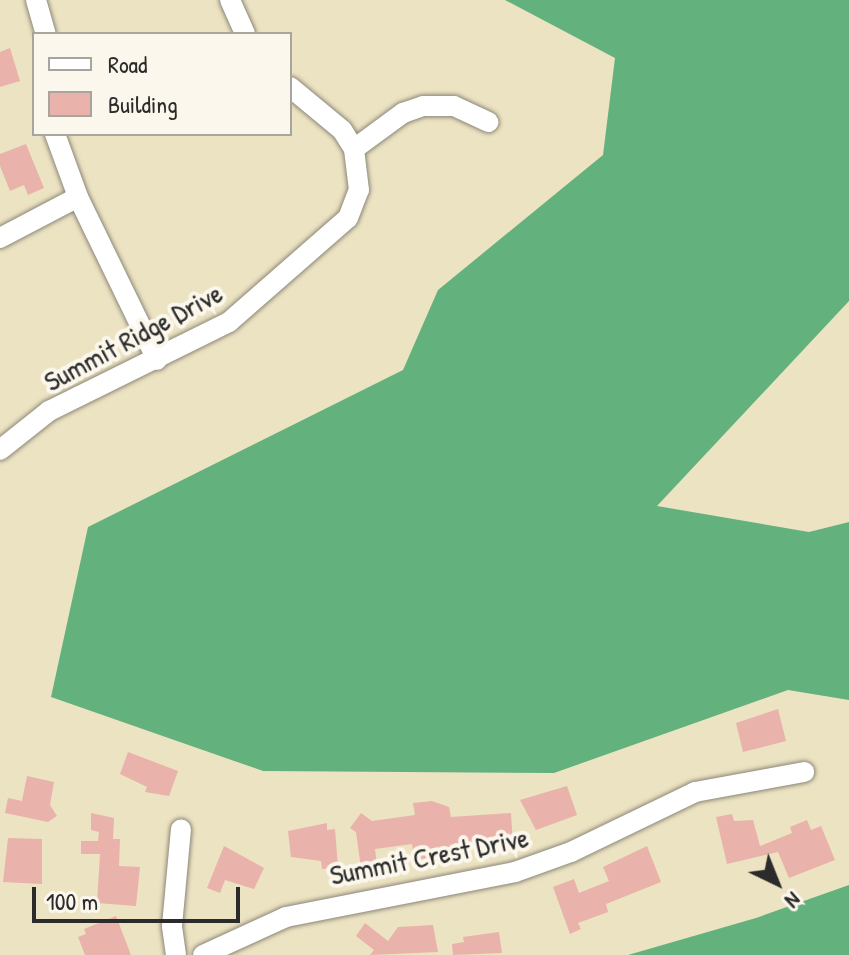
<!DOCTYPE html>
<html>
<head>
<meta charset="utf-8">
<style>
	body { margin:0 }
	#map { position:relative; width:849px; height:955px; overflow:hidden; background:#ece3c3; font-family:"Patrick Hand",sans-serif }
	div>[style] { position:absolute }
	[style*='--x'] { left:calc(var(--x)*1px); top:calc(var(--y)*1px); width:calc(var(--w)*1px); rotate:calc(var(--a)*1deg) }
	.forest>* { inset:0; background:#63b17c }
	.building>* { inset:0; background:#e9b2aa }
	.roads { filter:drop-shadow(0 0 2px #8c8777) drop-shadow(0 0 2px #8c8777) }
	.minor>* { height:20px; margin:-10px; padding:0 10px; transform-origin:10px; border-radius:10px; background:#fff }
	span { translate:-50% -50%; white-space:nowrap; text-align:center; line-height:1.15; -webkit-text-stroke:8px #fbf7ec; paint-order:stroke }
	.street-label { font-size:28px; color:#2b2b2b }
	.legend { position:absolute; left:32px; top:32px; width:260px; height:104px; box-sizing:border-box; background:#fbf7ec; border:2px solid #a8a59f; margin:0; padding:10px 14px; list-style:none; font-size:24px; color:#2b2b2b }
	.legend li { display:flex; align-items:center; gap:16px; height:40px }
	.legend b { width:40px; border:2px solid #a8a59f }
	.north { position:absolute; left:737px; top:843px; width:80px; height:80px; -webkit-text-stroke:6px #fbf7ec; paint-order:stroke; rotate:137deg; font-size:22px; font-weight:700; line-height:32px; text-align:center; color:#2b2b2b }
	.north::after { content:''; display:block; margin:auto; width:28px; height:36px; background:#2b2b2b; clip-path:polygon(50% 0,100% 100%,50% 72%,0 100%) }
	.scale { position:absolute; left:32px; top:887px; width:208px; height:36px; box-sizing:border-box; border:4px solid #2b2b2b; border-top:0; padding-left:10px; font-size:24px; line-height:28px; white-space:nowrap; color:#2b2b2b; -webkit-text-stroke:6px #fbf7ec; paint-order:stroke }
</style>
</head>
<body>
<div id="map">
	<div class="forest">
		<i style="clip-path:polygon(505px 0,849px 0,849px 301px,657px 506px,809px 532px,849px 522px,849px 700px,788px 690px,554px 773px,263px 771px,51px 697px,88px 527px,403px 370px,438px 290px,603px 155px,615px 58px)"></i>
		<i style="clip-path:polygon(849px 885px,849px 955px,628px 955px,756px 918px)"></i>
	</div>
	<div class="building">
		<i style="clip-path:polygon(10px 48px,20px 81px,0 87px,0 52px)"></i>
		<i style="clip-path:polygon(26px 144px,44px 188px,28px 195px,24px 185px,10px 191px,0 166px,0 154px)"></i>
		<i style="clip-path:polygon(778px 709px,786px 741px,743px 752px,736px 723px)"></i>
		<i style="clip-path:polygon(128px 752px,178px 771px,169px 796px,145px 792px,147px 787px,120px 774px)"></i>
		<i style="clip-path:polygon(27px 776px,54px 782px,50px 805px,57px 816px,48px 822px,5px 813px,8px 798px,22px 801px)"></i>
		<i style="clip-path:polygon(567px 786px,577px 815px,536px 830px,520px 800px)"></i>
		<i style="clip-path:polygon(432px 801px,449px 807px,451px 817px,511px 813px,513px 844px,454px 843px,456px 854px,414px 860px,412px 844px,375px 849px,377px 865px,361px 868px,356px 832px,350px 828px,361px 813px,372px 821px,415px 815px,413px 803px)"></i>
		<i style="clip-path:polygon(91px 813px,114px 818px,113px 839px,120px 839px,119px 866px,140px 867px,136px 906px,97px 903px,100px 854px,81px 854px,81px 841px,98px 841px,99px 832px,91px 830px)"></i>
		<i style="clip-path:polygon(732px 814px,734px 821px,753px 820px,760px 846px,792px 833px,790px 827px,807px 820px,811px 830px,821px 826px,835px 860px,789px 878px,778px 852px,727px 864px,716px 817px)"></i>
		<i style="clip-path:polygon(327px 823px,327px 830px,335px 829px,338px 867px,322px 869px,321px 861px,291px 857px,288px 831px)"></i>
		<i style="clip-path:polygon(8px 838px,42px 839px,42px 884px,3px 882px)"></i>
		<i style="clip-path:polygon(224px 846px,264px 868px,254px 889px,225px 880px,220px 893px,207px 888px)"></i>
		<i style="clip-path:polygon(647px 846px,661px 882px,606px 904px,608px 912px,578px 923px,581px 929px,570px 934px,553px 887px,574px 879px,579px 893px,609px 881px,603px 867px)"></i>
		<i style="clip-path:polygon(116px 916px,131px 955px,85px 955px,78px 937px,86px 934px,84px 929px)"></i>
		<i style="clip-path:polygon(365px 923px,388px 941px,398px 927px,433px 925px,438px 952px,370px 955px,374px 950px,356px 936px)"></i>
		<i style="clip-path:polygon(499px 932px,502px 953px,453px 955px,452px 944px,464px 942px,463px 937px)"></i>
	</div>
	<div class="roads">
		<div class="minor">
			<i style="--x:36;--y:0;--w:35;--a:74"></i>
			<i style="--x:230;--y:0;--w:37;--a:66"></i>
			<i style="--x:55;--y:134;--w:67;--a:69.9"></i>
			<i style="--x:78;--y:197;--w:181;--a:64.1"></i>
			<i style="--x:354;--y:149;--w:61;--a:-36.3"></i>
			<i style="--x:403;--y:113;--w:21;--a:-19"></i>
			<i style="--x:423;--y:106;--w:31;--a:0"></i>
			<i style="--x:454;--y:106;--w:38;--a:25"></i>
			<i style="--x:0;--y:238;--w:88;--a:-27.7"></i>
			<i style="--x:0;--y:450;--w:63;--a:-38.5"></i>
			<i style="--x:49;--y:411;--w:201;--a:-26.3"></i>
			<i style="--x:229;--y:322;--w:158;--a:-41.2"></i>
			<i style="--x:348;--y:218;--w:30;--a:-69"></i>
			<i style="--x:359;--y:190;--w:41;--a:-97"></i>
			<i style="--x:354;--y:149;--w:22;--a:-122"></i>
			<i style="--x:342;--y:130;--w:67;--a:-140.4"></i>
			<i style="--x:176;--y:955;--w:29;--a:-98"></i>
			<i style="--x:172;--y:926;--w:97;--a:-84.7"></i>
			<i style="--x:203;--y:955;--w:91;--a:-24.6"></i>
			<i style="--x:286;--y:917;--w:233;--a:-11.1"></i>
			<i style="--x:515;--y:872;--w:59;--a:-19.7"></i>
			<i style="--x:571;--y:852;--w:138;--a:-25.8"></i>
			<i style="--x:695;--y:792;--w:111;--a:-10.4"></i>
		</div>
	</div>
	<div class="street-label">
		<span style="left:133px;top:337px;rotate:-28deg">Summit Ridge Drive</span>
		<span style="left:429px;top:856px;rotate:-11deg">Summit Crest Drive</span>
	</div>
	<ul class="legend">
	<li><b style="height:10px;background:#fff"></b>Road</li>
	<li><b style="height:22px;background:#e9b2aa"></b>Building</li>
	</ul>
	<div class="north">N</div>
	<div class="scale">100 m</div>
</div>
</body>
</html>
